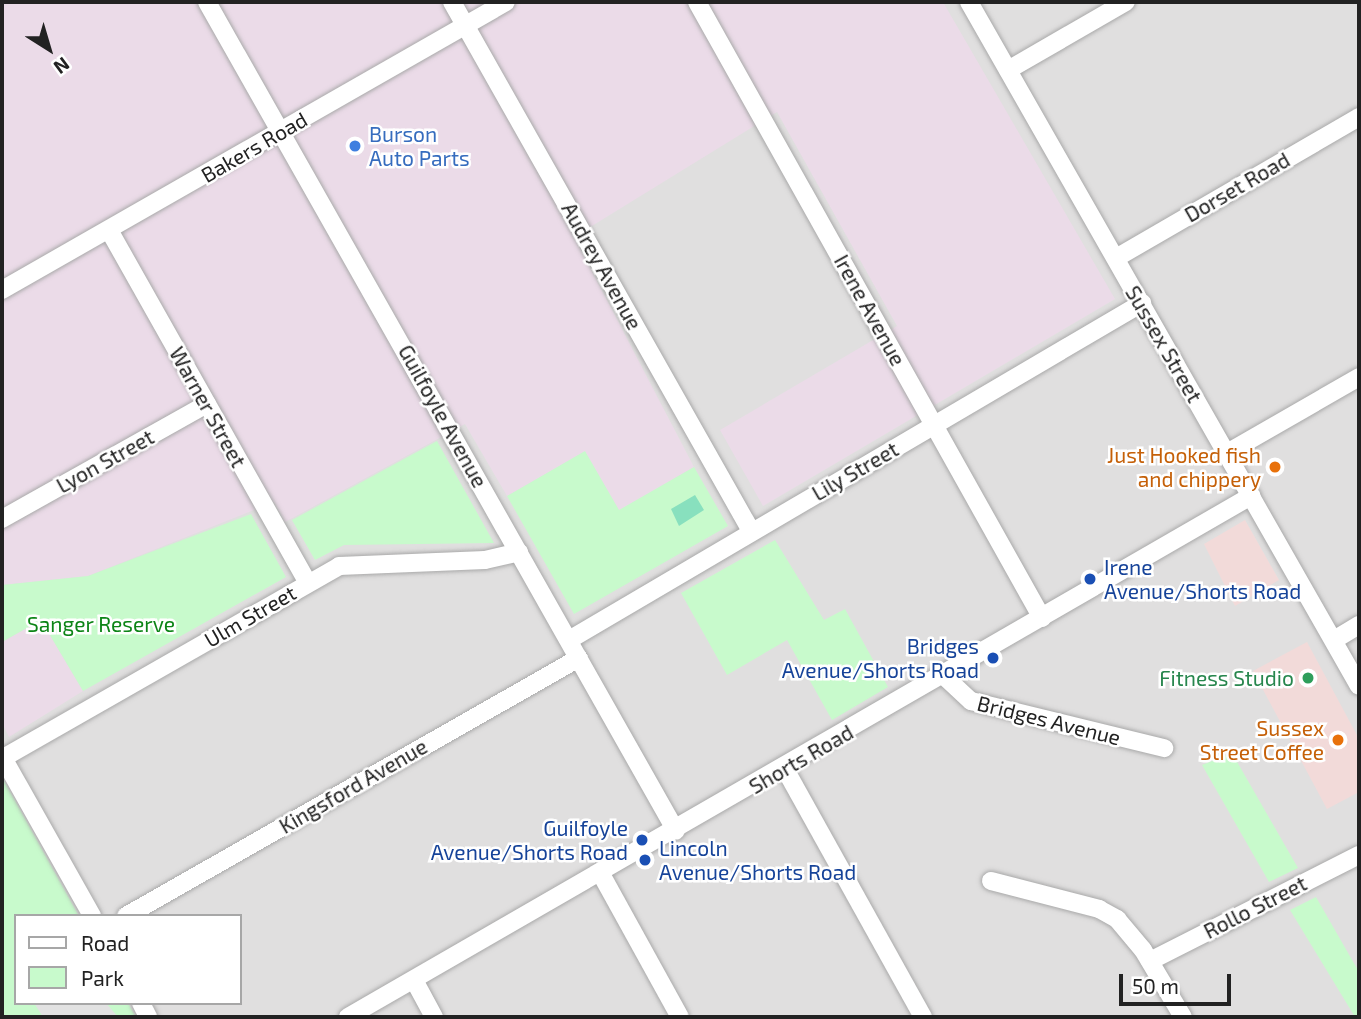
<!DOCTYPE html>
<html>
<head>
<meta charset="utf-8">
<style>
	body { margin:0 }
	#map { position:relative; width:1361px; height:1019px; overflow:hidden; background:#f2efe9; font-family:"Exo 2",sans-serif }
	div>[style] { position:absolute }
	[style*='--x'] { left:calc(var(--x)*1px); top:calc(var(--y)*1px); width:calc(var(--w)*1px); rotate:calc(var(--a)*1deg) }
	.residential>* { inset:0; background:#e0dfdf }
	.commercial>* { inset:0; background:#f2dad9 }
	.industrial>* { inset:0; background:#ebdbe8 }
	.park>* { inset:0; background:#c8facc }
	.pitch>* { inset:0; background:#88e0be }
	.parking>* { inset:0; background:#e2e2e2 }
	.roads { filter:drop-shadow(0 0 2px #a9a9a9) drop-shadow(0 0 2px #a9a9a9) }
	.minor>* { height:18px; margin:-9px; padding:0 9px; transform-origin:9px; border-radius:9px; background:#fff }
	.dots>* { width:19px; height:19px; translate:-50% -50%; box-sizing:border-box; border:4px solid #fff; border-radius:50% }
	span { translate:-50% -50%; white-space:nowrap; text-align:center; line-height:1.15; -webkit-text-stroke:5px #fff; paint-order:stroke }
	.shop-label { font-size:21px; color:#366cbe }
	.left { translate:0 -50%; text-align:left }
	.street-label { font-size:21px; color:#222 }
	.food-label { font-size:21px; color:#c56008 }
	.right { translate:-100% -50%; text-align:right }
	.transit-label { font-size:21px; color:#164399 }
	.park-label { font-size:21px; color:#0c8416 }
	.leisure-label { font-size:21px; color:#27864d }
	.frame { position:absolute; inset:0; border:4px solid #222; pointer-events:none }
	.legend { position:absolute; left:14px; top:914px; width:228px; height:91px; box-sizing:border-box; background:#fff; border:2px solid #a7a7a7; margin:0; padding:9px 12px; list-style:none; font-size:21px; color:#222 }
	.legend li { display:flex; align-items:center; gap:14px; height:35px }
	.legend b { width:35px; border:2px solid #a7a7a7 }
	.north { position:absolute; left:14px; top:14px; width:70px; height:70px; -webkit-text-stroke:5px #fff; paint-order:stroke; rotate:143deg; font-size:19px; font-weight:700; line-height:28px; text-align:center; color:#222 }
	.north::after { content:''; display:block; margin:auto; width:24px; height:32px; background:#222; clip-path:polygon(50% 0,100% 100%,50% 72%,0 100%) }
	.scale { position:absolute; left:1119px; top:974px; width:112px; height:32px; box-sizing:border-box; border:4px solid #222; border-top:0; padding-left:9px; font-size:21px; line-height:24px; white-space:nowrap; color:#222; -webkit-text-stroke:5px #fff; paint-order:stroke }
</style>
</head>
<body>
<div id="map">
	<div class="residential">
		<i style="clip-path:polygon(evenodd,2px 2px,1359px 2px,1359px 1017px,2px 1017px,2px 2px,16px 916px,240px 916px,240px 1003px,16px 1003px,16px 916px)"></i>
	</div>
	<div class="commercial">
		<i style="clip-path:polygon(1245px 520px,1279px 580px,1235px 606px,1204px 544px)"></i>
		<i style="clip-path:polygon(1307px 642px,1359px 739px,1359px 792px,1327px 809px,1253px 671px)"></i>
	</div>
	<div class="industrial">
		<i style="clip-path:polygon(2px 2px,943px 2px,1115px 299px,763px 506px,720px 430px,897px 326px,777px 112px,574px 237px,694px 467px,619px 511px,584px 452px,507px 496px,465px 424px,285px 522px,274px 502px,88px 576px,2px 585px)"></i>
		<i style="clip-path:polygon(41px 620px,83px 691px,9px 737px,2px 723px,2px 642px)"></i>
	</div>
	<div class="park">
		<i style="clip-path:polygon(437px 441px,494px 543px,344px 545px,315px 560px,292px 520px)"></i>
		<i style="clip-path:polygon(585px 451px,619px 510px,694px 467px,728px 526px,574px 614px,507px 496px)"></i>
		<i style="clip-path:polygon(251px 514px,286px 577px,83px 691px,41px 620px,2px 642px,2px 585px,88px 576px)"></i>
		<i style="clip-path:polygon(775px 540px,824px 620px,845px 609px,888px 687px,832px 720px,787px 640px,727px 675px,681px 593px)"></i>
		<i style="clip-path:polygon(1232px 753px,1298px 868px,1269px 882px,1202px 765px)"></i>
		<i style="clip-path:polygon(2px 777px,79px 916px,16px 916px,16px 1003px,128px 1003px,136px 1017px,2px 1017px)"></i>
		<i style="clip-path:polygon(1316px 897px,1359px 972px,1359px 1017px,1355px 1017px,1290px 910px)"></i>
	</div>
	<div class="pitch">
		<i style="clip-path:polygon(695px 495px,704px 510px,679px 526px,671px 509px)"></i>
	</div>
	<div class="parking">
		<i style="clip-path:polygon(34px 1003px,106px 1003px,118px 1017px,43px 1017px)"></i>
	</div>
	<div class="roads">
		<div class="minor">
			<i style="--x:207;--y:2;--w:952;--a:60.5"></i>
			<i style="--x:452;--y:2;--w:608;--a:60.52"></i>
			<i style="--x:697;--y:2;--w:706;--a:60.75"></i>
			<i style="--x:969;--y:2;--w:787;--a:60.31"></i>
			<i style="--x:1008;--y:70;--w:136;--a:-30"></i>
			<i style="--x:109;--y:230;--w:405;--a:60.6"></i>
			<i style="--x:1116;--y:258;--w:281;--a:-30.1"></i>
			<i style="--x:2;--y:290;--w:580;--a:-29.74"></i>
			<i style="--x:1227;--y:453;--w:152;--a:-29.9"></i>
			<i style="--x:2;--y:519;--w:235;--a:-29.3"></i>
			<i style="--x:569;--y:640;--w:665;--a:-30.46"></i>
			<i style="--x:1334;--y:640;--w:29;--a:-31"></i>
			<i style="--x:944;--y:676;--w:37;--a:43"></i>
			<i style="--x:971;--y:701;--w:199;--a:13.7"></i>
			<i style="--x:2;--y:756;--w:184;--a:60.6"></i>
			<i style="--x:3;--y:758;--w:387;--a:-29.7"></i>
			<i style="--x:339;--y:566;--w:146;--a:-2.4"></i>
			<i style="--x:485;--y:560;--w:35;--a:-13"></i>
			<i style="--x:785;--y:769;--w:284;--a:60.9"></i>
			<i style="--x:601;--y:874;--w:163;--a:61.1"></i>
			<i style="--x:991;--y:881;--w:112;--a:14.5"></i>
			<i style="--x:1099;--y:909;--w:21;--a:29"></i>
			<i style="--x:1117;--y:919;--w:40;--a:50"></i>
			<i style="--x:1143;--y:950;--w:78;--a:59.2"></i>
			<i style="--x:126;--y:916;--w:521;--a:-29.66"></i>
			<i style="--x:1150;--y:961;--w:234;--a:-26.9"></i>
			<i style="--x:414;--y:980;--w:42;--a:61.6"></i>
			<i style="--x:141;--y:1003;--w:16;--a:63"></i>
			<i style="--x:348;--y:1017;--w:1043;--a:-29.98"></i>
		</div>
	</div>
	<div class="dots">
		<i style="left:355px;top:146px;background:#3f7fe0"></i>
		<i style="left:1275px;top:467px;background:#e8710a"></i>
		<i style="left:1090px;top:579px;background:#1a4fb4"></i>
		<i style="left:993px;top:658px;background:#1a4fb4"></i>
		<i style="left:1308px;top:678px;background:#2e9e5b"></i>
		<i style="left:1338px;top:740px;background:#e8710a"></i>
		<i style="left:642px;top:840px;background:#1a4fb4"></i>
		<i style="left:645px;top:860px;background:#1a4fb4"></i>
	</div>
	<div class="shop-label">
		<span class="left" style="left:369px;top:146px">Burson<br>Auto Parts</span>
	</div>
	<div class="street-label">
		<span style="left:254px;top:147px;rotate:-30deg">Bakers Road</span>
		<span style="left:1237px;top:187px;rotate:-30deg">Dorset Road</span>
		<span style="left:602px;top:266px;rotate:61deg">Audrey Avenue</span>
		<span style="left:870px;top:310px;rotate:61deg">Irene Avenue</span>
		<span style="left:1164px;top:344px;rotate:60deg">Sussex Street</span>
		<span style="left:208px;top:407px;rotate:61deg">Warner Street</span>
		<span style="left:443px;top:416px;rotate:61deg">Guilfoyle Avenue</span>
		<span style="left:105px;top:461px;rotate:-29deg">Lyon Street</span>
		<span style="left:855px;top:471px;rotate:-30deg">Lily Street</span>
		<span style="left:250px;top:616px;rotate:-30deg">Ulm Street</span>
		<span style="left:1049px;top:720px;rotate:14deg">Bridges Avenue</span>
		<span style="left:801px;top:759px;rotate:-30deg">Shorts Road</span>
		<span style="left:353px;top:786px;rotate:-30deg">Kingsford Avenue</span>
		<span style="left:1255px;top:907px;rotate:-27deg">Rollo Street</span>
	</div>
	<div class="food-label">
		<span class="right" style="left:1261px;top:467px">Just Hooked fish<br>and chippery</span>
		<span class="right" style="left:1324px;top:740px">Sussex<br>Street Coffee</span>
	</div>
	<div class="transit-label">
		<span class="left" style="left:1104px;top:579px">Irene<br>Avenue/Shorts Road</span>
		<span class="right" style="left:979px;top:658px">Bridges<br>Avenue/Shorts Road</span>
		<span class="right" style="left:628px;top:840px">Guilfoyle<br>Avenue/Shorts Road</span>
		<span class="left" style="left:659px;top:860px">Lincoln<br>Avenue/Shorts Road</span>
	</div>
	<div class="park-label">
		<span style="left:101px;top:624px">Sanger Reserve</span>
	</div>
	<div class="leisure-label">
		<span class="right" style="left:1294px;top:678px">Fitness Studio</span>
	</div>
	<div class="frame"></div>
	<ul class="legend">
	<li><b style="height:9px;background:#fff"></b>Road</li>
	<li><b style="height:19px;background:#c8facc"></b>Park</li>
	</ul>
	<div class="north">N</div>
	<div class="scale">50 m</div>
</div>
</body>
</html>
